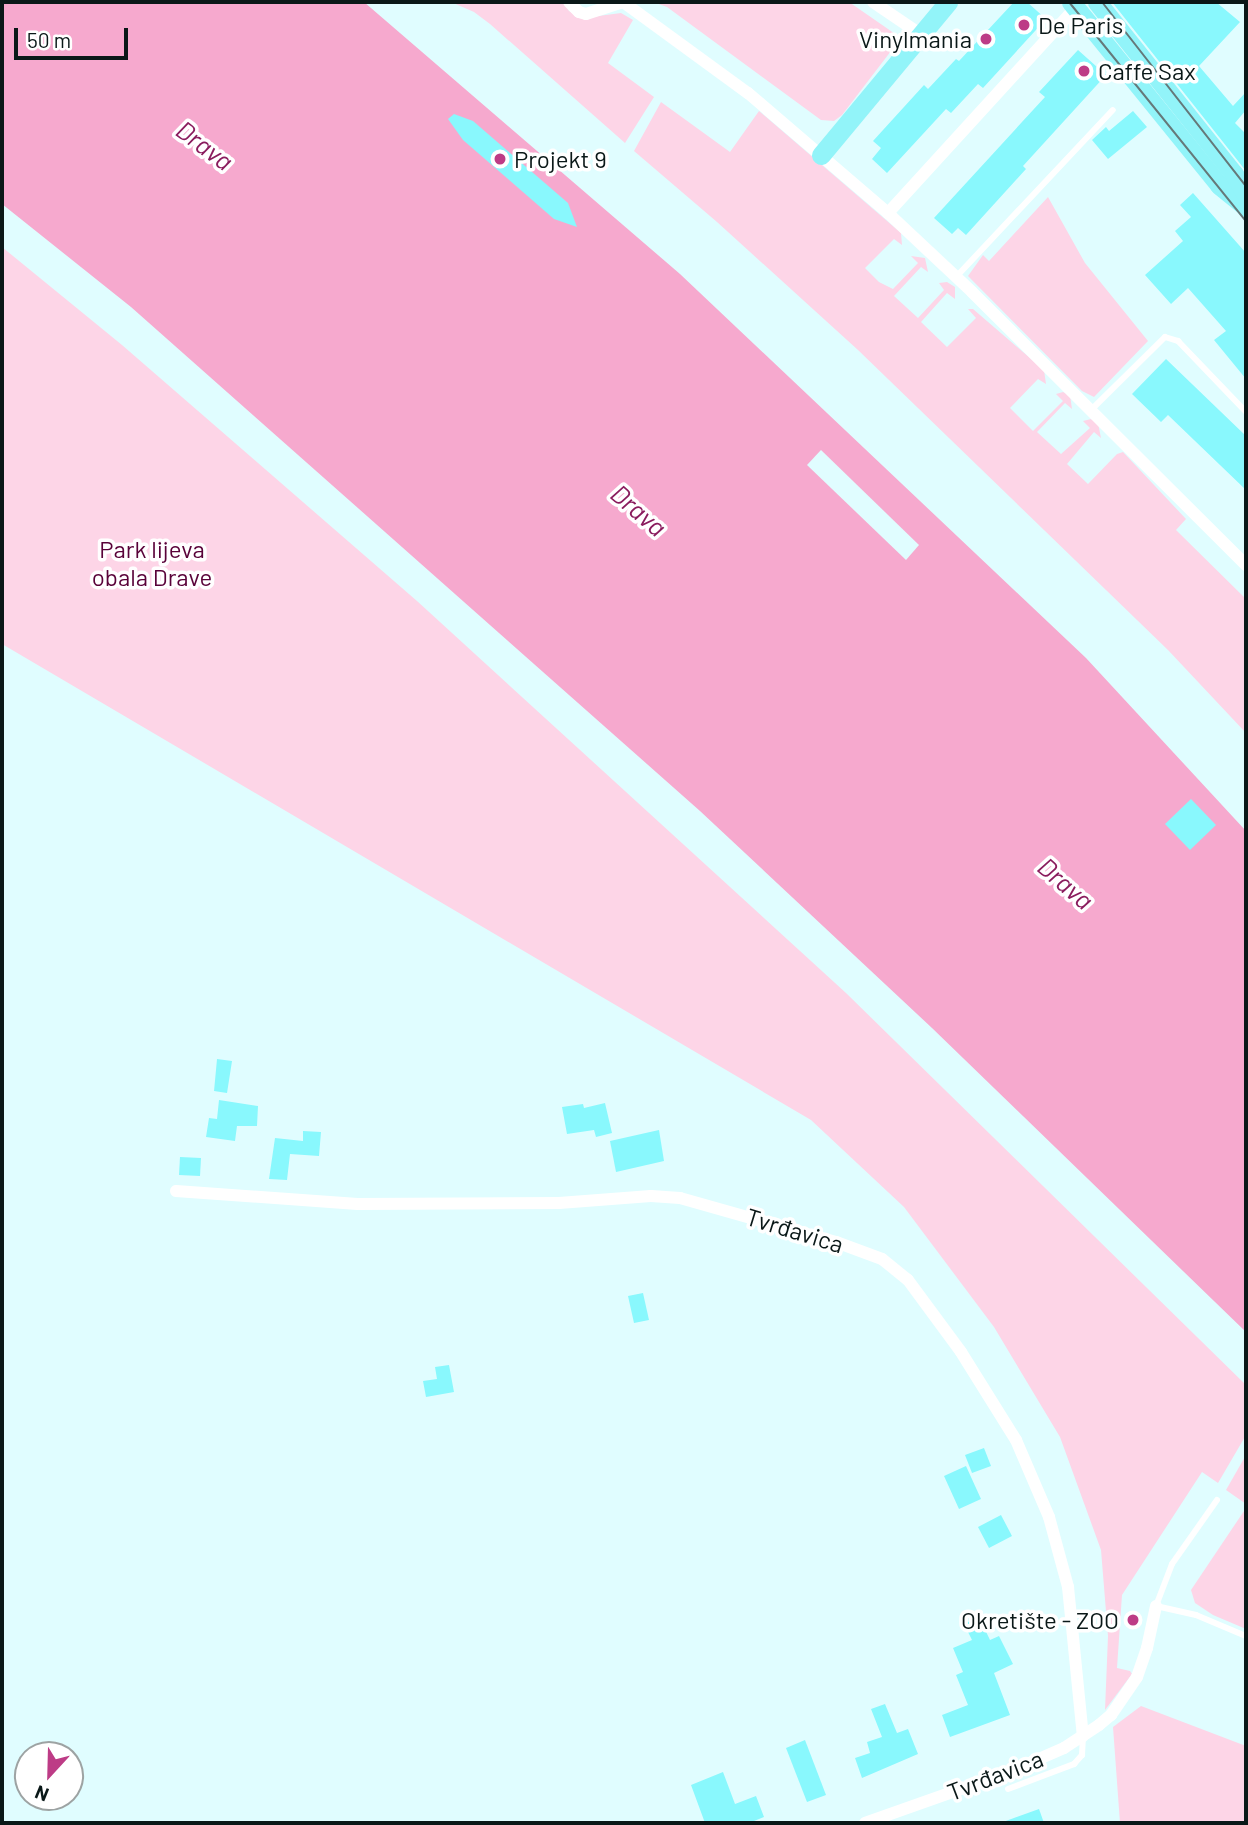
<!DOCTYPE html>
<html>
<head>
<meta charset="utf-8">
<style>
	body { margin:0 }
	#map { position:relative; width:1248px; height:1825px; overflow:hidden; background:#e0fdff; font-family:Barlow,sans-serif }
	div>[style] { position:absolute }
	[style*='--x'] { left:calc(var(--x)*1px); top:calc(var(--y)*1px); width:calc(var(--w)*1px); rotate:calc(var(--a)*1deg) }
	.green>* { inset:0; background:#fdd5e7 }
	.water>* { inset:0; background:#f6a9ce }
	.pier>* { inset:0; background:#e0fdff }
	.building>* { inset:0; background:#89f8fd }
	.lane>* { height:6px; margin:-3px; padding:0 3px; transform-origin:3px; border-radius:3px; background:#fff }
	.street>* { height:12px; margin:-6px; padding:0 6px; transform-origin:6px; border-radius:6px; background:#fff }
	.primary>* { height:19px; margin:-9.5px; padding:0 9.5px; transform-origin:9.5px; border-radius:9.5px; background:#92f4f9 }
	.tram>* { height:2px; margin:-1px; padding:0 1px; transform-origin:1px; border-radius:1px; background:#65797a }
	.dots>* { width:19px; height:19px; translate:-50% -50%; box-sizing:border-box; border:4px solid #fff; border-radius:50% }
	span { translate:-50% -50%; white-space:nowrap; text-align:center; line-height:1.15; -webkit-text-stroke:7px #fff; paint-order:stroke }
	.poi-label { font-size:24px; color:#0a1818 }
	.left { translate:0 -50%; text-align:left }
	.right { translate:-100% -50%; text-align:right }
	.park-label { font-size:24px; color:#590239 }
	.street-label { font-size:24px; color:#0a1818 }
	.water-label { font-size:26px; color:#8a1c5e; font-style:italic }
	.frame { position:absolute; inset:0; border:4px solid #0a1818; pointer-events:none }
	.north { position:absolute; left:14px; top:1741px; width:70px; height:70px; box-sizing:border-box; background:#fff; border:2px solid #9da3a3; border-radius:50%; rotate:202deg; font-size:19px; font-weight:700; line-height:28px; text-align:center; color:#0a1818 }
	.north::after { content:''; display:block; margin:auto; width:24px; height:32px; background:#bd3c86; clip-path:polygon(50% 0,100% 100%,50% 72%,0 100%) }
	.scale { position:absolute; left:14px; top:28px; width:114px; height:32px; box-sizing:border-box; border:4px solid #0a1818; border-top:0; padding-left:9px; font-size:21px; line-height:24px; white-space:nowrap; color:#0a1818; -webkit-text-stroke:5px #fff; paint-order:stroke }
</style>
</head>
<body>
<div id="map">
	<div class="green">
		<i style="clip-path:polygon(451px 2px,564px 2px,569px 11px,583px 18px,621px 13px,633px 20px,608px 63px,654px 97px,625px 143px,490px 24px,474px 12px)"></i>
		<i style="clip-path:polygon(653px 2px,849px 2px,901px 38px,842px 115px,834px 121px,821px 120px,667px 7px)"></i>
		<i style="clip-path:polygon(661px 102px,730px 152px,759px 111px,901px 233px,902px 245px,894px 239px,865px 268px,879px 282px,893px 289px,918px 263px,911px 256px,925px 258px,928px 272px,921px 267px,894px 296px,918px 318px,944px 290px,939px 283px,947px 282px,955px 287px,955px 299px,947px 293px,921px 322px,947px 347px,976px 318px,968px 309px,973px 309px,1044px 370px,1046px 384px,1038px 379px,1010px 408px,1033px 431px,1063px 401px,1056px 394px,1063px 392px,1070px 395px,1072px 409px,1065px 403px,1037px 432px,1061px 454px,1090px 428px,1083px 421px,1091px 419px,1098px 423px,1101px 438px,1094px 432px,1067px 464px,1088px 484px,1117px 454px,1123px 452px,1186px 519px,1176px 530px,1246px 599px,1246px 733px,1168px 650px,858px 350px,717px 222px,634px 151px)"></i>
		<i style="clip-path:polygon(1048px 197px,1085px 263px,1148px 341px,1094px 397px,1082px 391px,968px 276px,983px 255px,989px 261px)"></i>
		<i style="clip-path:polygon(2px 247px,122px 345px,417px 601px,846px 993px,1246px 1385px,1246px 1435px,1218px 1483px,1202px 1472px,1122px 1595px,1117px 1668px,1130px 1671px,1132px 1674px,1105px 1710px,1108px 1636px,1101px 1550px,1060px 1437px,994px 1327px,904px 1207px,811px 1120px,2px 644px)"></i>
		<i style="clip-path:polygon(1246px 1455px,1246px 1504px,1226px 1490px)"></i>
		<i style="clip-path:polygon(1246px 1508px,1246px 1629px,1213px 1615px,1195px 1603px,1191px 1590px)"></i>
		<i style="clip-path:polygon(1141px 1706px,1246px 1746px,1246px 1823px,1120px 1823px,1113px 1727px)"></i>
	</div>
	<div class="water">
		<i style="clip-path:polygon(2px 2px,364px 2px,680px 274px,1086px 658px,1246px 831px,1246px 1332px,932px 1028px,700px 811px,131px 307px,2px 204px)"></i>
	</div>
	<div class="pier">
		<i style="clip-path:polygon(821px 450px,919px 545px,906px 560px,807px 465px)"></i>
	</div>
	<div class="building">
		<i style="clip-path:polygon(1014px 2px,1027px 2px,1046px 19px,983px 88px,978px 84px,951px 113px,946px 109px,887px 173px,872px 159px,881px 148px,873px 141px,924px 85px,928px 89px,956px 59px,959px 61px)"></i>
		<i style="clip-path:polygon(1112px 2px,1216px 2px,1240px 22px,1199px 66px,1233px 106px,1246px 92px,1246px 110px,1235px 123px,1246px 134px,1246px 171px)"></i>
		<i style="clip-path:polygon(1078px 50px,1106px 75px,1023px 166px,1026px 169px,966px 235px,958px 228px,952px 234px,934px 218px,1045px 97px,1039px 92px)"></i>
		<i style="clip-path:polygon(1133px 111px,1147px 127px,1108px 159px,1092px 140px,1106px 127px,1109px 131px)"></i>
		<i style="clip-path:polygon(454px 114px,473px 121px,568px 203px,577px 227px,554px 219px,463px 140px,448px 119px)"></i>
		<i style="clip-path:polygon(1193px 193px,1246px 253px,1246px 379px,1214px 340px,1226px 331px,1188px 288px,1171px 304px,1145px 275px,1183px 241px,1175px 231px,1191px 217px,1180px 205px)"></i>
		<i style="clip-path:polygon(1166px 359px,1246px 436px,1246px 490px,1168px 415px,1161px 422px,1132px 394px)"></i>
		<i style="clip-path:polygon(1191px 799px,1216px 825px,1190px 850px,1165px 824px)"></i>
		<i style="clip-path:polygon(217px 1059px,232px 1061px,227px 1093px,214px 1091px)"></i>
		<i style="clip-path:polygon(219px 1100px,258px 1106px,257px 1126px,237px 1126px,235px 1141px,206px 1137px,209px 1118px,217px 1119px)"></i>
		<i style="clip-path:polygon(605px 1103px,612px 1133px,596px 1137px,594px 1130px,567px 1134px,562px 1107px,583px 1104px,584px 1108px)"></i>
		<i style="clip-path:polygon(659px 1130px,664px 1161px,616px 1172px,610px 1141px)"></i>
		<i style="clip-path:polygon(303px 1131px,321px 1132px,319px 1156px,290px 1154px,287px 1180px,269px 1179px,275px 1138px,303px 1141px)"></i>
		<i style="clip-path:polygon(180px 1157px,201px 1158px,200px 1176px,179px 1175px)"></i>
		<i style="clip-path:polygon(643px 1293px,649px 1320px,634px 1323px,628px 1296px)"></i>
		<i style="clip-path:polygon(449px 1365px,454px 1392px,426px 1397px,423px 1381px,437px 1379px,435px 1367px)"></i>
		<i style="clip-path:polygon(984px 1448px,991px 1466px,972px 1473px,965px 1455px)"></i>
		<i style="clip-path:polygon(966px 1466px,981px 1499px,959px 1509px,944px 1476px)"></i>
		<i style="clip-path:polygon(1001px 1515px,1012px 1536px,989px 1548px,978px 1527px)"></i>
		<i style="clip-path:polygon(979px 1617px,990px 1640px,999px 1636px,1013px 1664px,994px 1673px,1010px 1715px,950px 1737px,942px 1715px,968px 1705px,956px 1675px,963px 1672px,953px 1648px,972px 1640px,964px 1624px)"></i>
		<i style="clip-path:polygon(885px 1704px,897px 1733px,908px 1729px,918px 1754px,862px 1778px,855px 1758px,870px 1753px,867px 1742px,882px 1737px,871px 1709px)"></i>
		<i style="clip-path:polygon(805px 1740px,826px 1795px,807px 1802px,786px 1748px)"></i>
		<i style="clip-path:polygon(723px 1772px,735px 1804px,756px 1796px,764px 1817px,749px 1823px,705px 1823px,691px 1785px)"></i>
		<i style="clip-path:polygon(1039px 1809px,1044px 1823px,1003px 1823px,1003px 1822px)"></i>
	</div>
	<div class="lane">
		<i style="--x:956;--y:277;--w:229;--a:-46.8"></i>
		<i style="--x:1091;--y:410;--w:104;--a:-44.6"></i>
		<i style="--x:1165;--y:337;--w:14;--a:17"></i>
		<i style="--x:1178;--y:341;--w:98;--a:46.2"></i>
		<i style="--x:1217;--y:1500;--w:78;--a:125.1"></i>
		<i style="--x:1172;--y:1564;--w:45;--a:110.9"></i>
		<i style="--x:1156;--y:1606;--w:41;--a:12.7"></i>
		<i style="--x:1196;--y:1615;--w:54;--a:22.8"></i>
		<i style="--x:1008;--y:1789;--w:71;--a:-20.7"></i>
		<i style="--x:1074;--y:1764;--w:12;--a:-48"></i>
		<i style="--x:1082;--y:1755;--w:19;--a:-87"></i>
	</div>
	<div class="street">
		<i style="--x:569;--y:2;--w:14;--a:45"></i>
		<i style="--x:579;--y:12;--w:7;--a:16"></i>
		<i style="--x:586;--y:14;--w:39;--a:-18"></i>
		<i style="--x:623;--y:2;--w:155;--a:36.1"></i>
		<i style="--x:748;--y:93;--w:184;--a:40.6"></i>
		<i style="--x:888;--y:213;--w:115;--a:43.2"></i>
		<i style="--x:972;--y:292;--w:387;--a:44.9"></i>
		<i style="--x:873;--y:2;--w:57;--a:34.2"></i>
		<i style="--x:888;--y:213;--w:270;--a:-47.6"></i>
		<i style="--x:176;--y:1191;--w:182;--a:4.1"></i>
		<i style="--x:358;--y:1204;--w:201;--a:-0.3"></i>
		<i style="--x:559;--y:1203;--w:92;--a:-4.4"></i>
		<i style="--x:651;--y:1196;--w:29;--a:4"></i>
		<i style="--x:680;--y:1198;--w:162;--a:15.8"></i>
		<i style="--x:836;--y:1242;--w:49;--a:20.3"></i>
		<i style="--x:882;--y:1259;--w:33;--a:39"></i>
		<i style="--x:908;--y:1280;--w:89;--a:53.6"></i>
		<i style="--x:961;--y:1352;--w:104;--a:58"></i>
		<i style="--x:1016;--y:1440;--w:84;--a:66.8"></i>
		<i style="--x:1049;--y:1517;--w:73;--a:74.8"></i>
		<i style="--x:1068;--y:1587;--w:150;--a:84.3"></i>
		<i style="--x:865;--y:1823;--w:153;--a:-19.5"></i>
		<i style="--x:1009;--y:1772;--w:60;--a:-23.6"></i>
		<i style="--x:1064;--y:1748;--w:42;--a:-33.3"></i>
		<i style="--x:1099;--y:1725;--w:16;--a:-40"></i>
		<i style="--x:1111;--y:1715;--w:46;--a:-55.6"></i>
		<i style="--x:1137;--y:1677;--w:31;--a:-71"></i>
		<i style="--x:1147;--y:1648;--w:43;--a:-77.9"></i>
	</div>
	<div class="primary">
		<i style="--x:1071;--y:2;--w:235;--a:51"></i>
		<i style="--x:1219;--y:185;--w:35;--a:39"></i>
		<i style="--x:1097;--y:2;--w:220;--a:51.5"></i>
		<i style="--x:1234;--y:174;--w:24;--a:60"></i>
		<i style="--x:821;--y:155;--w:199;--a:-50.3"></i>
	</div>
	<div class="tram">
		<i style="--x:1069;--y:2;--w:282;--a:51.1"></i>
		<i style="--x:1102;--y:2;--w:234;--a:52"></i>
	</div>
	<div class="dots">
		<i style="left:1024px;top:25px;background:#bd3c86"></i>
		<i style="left:986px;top:39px;background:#bd3c86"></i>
		<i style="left:1084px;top:71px;background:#bd3c86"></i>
		<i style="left:500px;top:159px;background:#bd3c86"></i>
		<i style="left:1133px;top:1620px;background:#bd3c86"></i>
	</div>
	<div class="poi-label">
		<span class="left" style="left:1038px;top:25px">De Paris</span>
		<span class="right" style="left:972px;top:39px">Vinylmania</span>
		<span class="left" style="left:1098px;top:71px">Caffe Sax</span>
		<span class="left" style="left:514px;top:159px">Projekt 9</span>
		<span class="right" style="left:1119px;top:1620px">Okretište - ZOO</span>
	</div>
	<div class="park-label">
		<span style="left:152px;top:563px">Park lijeva<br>obala Drave</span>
	</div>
	<div class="street-label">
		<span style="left:795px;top:1230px;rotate:17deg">Tvrđavica</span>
		<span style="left:995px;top:1775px;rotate:-21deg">Tvrđavica</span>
	</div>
	<div class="water-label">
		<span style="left:205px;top:145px;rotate:37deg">Drava</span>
		<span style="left:639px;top:510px;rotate:41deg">Drava</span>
		<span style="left:1066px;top:883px;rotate:41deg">Drava</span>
	</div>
	<div class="frame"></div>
	<div class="north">N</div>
	<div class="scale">50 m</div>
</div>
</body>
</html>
